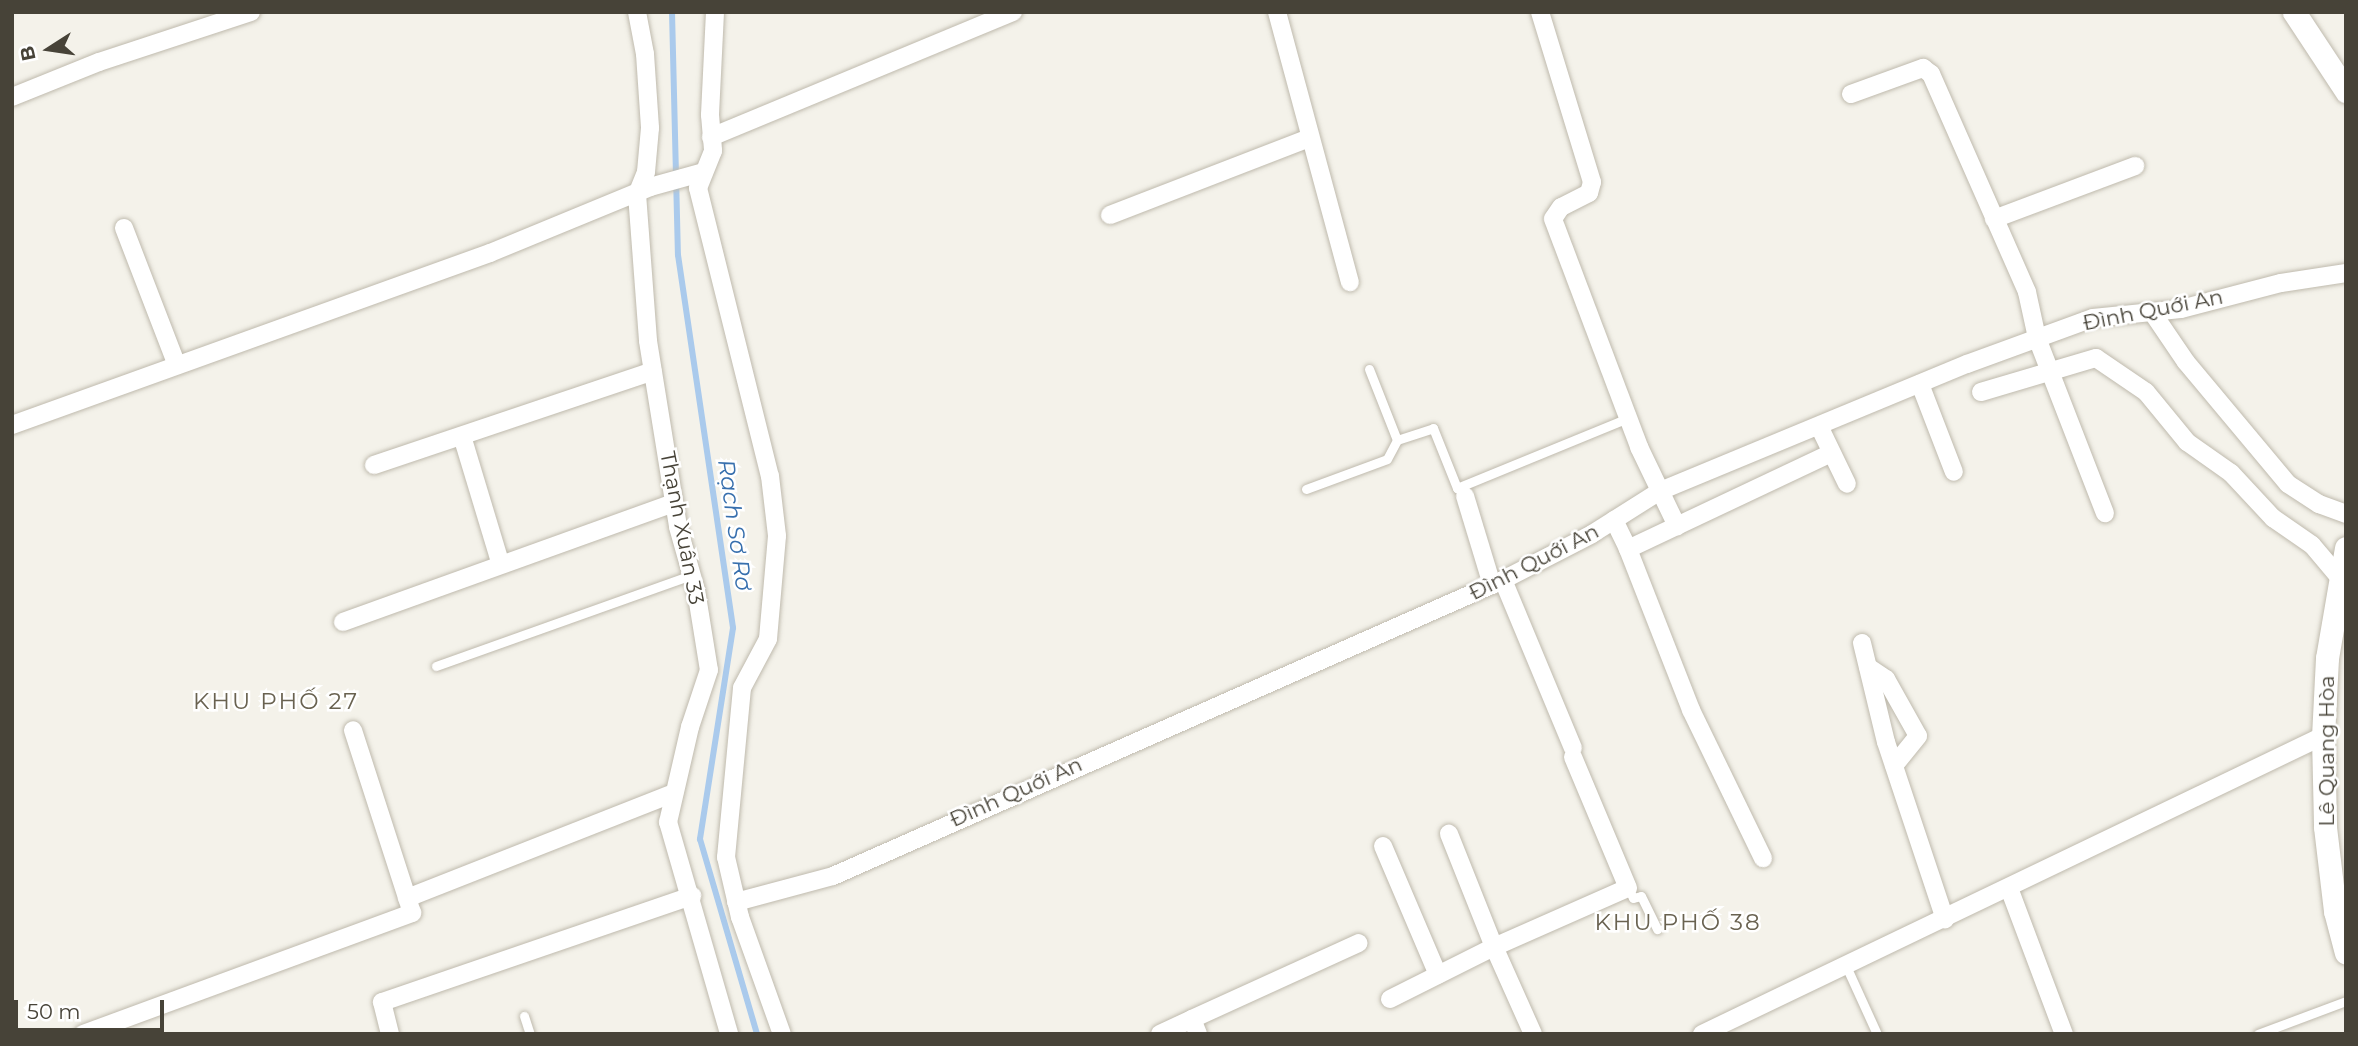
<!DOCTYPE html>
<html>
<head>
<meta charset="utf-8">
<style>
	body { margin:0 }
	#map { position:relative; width:2358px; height:1046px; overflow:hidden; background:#f4f2ea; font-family:Montserrat,sans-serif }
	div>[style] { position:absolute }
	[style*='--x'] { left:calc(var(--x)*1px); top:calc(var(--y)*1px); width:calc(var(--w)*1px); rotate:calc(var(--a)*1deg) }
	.stream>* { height:6px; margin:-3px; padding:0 3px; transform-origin:3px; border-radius:3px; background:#aacaec }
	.roads { filter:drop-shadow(0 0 2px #bfbaad) drop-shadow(0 0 2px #bfbaad) }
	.service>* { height:9px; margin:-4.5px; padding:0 4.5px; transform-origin:4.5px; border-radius:4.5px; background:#fff }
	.minor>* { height:18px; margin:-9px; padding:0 9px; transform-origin:9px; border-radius:9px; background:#fff }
	.tertiary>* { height:23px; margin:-11.5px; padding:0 11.5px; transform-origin:11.5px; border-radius:11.5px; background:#fff }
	span { translate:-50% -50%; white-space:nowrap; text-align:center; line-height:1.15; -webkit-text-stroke:5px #fff; paint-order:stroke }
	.street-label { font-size:21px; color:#474338 }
	.water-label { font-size:23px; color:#376fad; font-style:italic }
	.neighbourhood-label { font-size:23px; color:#696250; letter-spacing:2px }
	.frame { position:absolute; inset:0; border:14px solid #474338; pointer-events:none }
	.north { position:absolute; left:14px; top:14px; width:70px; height:70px; -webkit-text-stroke:5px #fff; paint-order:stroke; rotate:258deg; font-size:19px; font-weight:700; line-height:28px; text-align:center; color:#474338 }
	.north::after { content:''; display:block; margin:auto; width:24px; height:32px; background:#474338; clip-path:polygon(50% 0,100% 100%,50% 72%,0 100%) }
	.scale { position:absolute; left:14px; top:1000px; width:150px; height:32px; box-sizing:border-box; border:4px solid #474338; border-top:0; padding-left:9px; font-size:21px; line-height:24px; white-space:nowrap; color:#474338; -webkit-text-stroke:5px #fff; paint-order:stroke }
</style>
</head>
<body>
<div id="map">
	<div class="stream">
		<i style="--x:672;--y:12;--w:243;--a:88.6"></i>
		<i style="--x:678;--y:255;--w:377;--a:81.6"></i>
		<i style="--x:733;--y:628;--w:214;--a:98.9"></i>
		<i style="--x:700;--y:839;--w:203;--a:73.7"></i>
	</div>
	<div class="roads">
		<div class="service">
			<i style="--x:1369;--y:369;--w:76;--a:68.5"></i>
			<i style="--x:1306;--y:489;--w:86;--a:-20.3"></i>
			<i style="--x:1387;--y:459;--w:21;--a:-62"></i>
			<i style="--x:1397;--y:440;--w:38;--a:-18"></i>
			<i style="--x:1433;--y:428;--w:65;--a:68.2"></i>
			<i style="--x:1457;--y:488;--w:185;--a:-22.3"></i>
			<i style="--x:436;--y:666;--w:271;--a:-19.6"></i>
			<i style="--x:1628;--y:888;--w:11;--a:63"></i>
			<i style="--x:1633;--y:898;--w:8;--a:-14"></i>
			<i style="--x:1641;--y:896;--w:37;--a:64"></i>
			<i style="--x:1846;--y:966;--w:75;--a:65.5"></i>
			<i style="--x:524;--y:1016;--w:19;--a:72"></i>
			<i style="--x:2258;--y:1034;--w:94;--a:-20.6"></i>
		</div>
		<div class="minor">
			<i style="--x:637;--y:12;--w:43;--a:79.2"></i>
			<i style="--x:645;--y:54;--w:74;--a:86.1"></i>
			<i style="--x:650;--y:128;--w:44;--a:95.2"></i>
			<i style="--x:646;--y:172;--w:24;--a:112"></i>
			<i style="--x:637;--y:194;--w:147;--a:85.7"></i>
			<i style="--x:648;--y:341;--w:188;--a:80.8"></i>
			<i style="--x:678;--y:527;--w:66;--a:74.1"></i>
			<i style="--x:696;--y:590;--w:81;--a:80.8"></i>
			<i style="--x:709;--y:670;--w:60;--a:108.4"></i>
			<i style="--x:690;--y:727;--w:98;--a:103"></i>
			<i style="--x:668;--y:822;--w:221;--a:73.9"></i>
			<i style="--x:715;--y:12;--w:103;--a:92.8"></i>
			<i style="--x:710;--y:115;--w:36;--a:85"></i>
			<i style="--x:713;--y:151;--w:40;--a:112"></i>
			<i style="--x:698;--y:188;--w:297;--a:76"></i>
			<i style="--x:770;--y:476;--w:60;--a:83.3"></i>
			<i style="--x:777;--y:536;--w:103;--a:95"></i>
			<i style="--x:768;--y:639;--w:55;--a:118"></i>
			<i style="--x:742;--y:688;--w:170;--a:95.4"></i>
			<i style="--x:726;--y:857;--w:62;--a:76.9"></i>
			<i style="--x:740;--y:917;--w:124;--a:70.3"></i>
			<i style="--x:1277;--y:12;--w:280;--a:74.9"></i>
			<i style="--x:1540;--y:12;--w:178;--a:73"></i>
			<i style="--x:1592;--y:182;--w:11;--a:105"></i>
			<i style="--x:1589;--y:193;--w:31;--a:153"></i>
			<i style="--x:1561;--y:207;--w:14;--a:124"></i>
			<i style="--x:1553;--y:219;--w:244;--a:69.3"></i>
			<i style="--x:1639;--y:447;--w:88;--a:64.3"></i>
			<i style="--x:1851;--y:94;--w:77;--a:-19.9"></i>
			<i style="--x:1923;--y:68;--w:10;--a:37"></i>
			<i style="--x:1931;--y:74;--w:238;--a:66.2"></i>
			<i style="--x:2027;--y:292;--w:47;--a:77.7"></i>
			<i style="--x:2037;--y:338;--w:188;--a:68.8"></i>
			<i style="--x:12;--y:97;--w:94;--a:-21.9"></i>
			<i style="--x:99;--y:62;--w:160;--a:-18.2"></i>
			<i style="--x:711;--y:137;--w:327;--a:-22.5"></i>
			<i style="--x:1110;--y:215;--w:214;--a:-21.1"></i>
			<i style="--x:1994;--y:219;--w:151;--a:-20.6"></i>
			<i style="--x:124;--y:228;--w:147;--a:68.9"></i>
			<i style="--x:2152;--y:312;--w:60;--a:55.8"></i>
			<i style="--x:2186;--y:362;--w:159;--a:50.1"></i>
			<i style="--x:2288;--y:484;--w:37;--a:33"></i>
			<i style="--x:2319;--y:504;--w:29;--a:20"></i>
			<i style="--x:1920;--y:384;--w:94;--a:68.9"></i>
			<i style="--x:1981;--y:392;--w:120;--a:-16.5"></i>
			<i style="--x:2096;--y:358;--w:60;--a:34.2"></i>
			<i style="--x:2146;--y:392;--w:65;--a:50.6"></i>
			<i style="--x:2187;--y:442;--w:54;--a:35.2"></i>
			<i style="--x:2231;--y:473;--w:62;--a:47"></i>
			<i style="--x:2273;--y:518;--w:47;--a:34.7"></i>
			<i style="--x:2312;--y:545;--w:42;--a:49.8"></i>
			<i style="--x:12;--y:425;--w:508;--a:-19.79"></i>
			<i style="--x:490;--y:253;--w:173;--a:-22.4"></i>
			<i style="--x:650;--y:187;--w:56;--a:-15.5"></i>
			<i style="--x:1819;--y:426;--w:64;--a:64.2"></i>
			<i style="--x:462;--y:436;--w:132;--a:73.2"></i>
			<i style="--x:374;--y:465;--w:294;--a:-18.6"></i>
			<i style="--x:1465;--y:496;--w:93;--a:73.1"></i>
			<i style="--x:1614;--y:520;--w:32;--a:64"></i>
			<i style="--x:1628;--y:549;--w:222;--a:-25.3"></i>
			<i style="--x:1628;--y:549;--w:173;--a:68.6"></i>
			<i style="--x:1691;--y:710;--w:165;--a:64.1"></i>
			<i style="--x:1503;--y:580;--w:182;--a:67.4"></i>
			<i style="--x:343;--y:622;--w:352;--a:-19.8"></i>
			<i style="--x:1862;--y:643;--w:102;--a:76.4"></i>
			<i style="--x:1886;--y:742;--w:187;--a:71.6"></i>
			<i style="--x:1868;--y:667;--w:22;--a:34"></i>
			<i style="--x:1886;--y:679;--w:65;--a:60.7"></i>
			<i style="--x:1918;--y:736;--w:38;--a:129"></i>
			<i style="--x:1383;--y:846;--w:140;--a:66.9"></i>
			<i style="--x:2009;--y:888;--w:156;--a:69.4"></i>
			<i style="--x:407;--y:898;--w:287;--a:-21.5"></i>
			<i style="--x:736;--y:902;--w:100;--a:-15"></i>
			<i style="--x:833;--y:876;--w:732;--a:-23.84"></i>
			<i style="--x:1503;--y:580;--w:100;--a:-27.3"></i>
			<i style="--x:1592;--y:534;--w:80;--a:-32.3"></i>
			<i style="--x:1660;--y:491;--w:332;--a:-22.5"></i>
			<i style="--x:1967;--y:364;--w:134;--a:-20.1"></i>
			<i style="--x:2093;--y:318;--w:88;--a:-5.8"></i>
			<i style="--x:2181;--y:309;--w:103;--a:-14.6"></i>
			<i style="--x:2281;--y:283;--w:66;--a:-8.7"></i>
			<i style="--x:1390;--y:999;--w:116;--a:-26.6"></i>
			<i style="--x:1494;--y:947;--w:122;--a:-111.7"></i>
			<i style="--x:1192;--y:1019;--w:183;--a:-24.5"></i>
			<i style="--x:83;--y:1034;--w:351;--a:-20.2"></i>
			<i style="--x:412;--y:913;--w:192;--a:-107.9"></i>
			<i style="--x:390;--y:1034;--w:33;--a:-104"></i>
			<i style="--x:382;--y:1002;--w:328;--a:-18.9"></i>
			<i style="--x:1160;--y:1034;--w:35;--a:-25"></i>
			<i style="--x:1192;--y:1019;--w:16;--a:68"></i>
			<i style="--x:1533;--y:1034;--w:95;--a:-114.1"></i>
			<i style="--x:1494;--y:947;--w:146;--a:-23.8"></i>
			<i style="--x:1628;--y:888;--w:142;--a:-112.8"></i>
			<i style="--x:1702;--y:1034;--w:689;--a:-25.64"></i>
		</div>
		<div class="tertiary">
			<i style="--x:2294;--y:12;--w:95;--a:56.6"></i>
			<i style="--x:2346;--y:548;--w:112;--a:99.8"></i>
			<i style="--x:2327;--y:658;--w:78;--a:92.9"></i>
			<i style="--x:2323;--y:736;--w:91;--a:88.7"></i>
			<i style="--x:2325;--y:827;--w:85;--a:83.2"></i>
			<i style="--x:2335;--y:911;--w:43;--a:75.3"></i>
		</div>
	</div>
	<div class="street-label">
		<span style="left:2153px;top:310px;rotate:-11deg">Đình Quới An</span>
		<span style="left:682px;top:528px;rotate:79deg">Thạnh Xuân 33</span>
		<span style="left:1534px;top:562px;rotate:-27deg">Đình Quới An</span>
		<span style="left:2327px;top:751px;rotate:-90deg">Lê Quang Hòa</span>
		<span style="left:1016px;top:792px;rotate:-24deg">Đình Quới An</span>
	</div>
	<div class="water-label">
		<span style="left:735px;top:525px;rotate:82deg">Rạch Sơ Rơ</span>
	</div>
	<div class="neighbourhood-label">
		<span style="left:276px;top:701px">KHU PHỐ 27</span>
		<span style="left:1678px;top:922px">KHU PHỐ 38</span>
	</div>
	<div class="frame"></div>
	<div class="north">B</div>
	<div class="scale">50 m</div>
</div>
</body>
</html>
